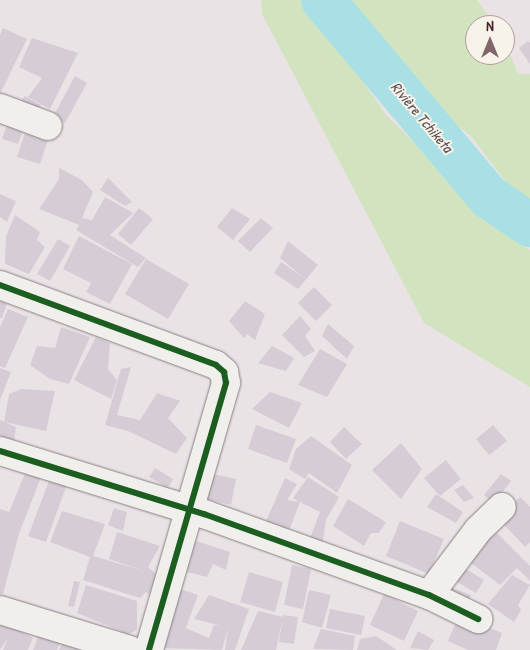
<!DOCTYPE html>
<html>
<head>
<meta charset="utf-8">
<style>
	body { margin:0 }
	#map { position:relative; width:530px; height:650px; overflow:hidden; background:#e9e3e6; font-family:"Patrick Hand",sans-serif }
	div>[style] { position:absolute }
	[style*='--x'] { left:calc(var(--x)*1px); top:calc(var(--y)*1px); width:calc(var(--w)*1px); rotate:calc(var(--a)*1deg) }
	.green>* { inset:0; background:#d2e4bf }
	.river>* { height:44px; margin:-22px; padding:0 22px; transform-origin:22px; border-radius:22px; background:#a9e0e6 }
	.building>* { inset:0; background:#d6ccd6 }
	.roads { filter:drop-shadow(0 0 1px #8a7f82) drop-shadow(0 0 1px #8a7f82) }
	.minor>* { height:28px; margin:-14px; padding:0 14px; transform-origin:14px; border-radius:14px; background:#f1efec }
	.cycleway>* { height:6px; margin:-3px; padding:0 3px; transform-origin:3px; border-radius:3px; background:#1b5e20 }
	span { translate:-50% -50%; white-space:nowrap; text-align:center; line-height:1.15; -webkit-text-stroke:4px #f7f3e8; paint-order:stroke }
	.water-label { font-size:15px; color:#5b4f5a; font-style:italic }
	.north { position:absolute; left:465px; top:15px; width:50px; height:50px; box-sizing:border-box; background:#f7f3e8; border:1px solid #b29e9c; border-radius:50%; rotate:0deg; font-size:14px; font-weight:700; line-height:20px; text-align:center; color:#4a1f2b }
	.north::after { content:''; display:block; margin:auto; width:18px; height:22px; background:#82646c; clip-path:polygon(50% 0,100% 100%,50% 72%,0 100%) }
</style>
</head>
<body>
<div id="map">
	<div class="green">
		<i style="clip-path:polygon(261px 0,307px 0,386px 115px,445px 172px,472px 210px,530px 250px,530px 387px,424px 323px,262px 14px)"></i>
		<i style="clip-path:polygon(339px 0,477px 0,495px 25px,475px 25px,475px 55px,505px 55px,505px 42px,518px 74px,530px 74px,530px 208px,521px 202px,471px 136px,408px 90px)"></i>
	</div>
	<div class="river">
		<i style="--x:323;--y:0;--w:258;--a:49.9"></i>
		<i style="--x:489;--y:197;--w:50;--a:34.3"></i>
	</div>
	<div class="building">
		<i style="clip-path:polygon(3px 28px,27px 39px,0 94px,0 35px)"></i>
		<i style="clip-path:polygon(32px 38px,78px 53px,50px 109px,28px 97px,42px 78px,19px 67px)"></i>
		<i style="clip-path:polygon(528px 41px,530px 43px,530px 64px,519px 48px)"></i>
		<i style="clip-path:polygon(75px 76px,87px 83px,65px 123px,53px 117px)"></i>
		<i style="clip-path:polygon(25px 96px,41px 105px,37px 111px,21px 101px)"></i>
		<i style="clip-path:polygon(7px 125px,23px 130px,18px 144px,2px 139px)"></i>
		<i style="clip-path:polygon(25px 133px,48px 140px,40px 164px,17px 157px)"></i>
		<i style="clip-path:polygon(59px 168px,82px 180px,93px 192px,82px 218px,92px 220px,105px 197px,133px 213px,110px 235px,146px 258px,138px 267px,76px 230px,79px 225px,39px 209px,59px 179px)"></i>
		<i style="clip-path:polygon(108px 178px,132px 202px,125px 206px,100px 190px)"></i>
		<i style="clip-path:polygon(0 194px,16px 201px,7px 222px,0 217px)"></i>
		<i style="clip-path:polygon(139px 208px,153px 219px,131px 245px,118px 234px)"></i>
		<i style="clip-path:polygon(232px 208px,250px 219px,233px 240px,217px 227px)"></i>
		<i style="clip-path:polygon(15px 215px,40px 232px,37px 240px,45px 247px,29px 274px,5px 264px,6px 236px)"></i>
		<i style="clip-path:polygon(261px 218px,273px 228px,250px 252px,238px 241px)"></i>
		<i style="clip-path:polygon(79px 236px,132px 264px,110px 304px,86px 292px,91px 283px,63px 269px)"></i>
		<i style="clip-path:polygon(58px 239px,70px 246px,50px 281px,37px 274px)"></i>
		<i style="clip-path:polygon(288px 241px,318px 265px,298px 289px,274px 273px,281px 262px,303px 277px,280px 258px)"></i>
		<i style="clip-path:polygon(146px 259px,189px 284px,168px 319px,125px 294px)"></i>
		<i style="clip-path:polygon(314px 287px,332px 305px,316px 321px,298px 303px)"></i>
		<i style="clip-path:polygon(0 301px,7px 303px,2px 318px,0 318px)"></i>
		<i style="clip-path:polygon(245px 301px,265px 314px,255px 340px,247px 334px,244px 338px,229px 321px)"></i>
		<i style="clip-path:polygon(8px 309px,28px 317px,5px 368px,0 366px,0 327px)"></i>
		<i style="clip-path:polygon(300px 316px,311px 329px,305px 336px,315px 351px,304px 357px,282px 335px)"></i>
		<i style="clip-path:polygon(328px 324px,354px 346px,347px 359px,322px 336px)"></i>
		<i style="clip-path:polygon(61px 327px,90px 337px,69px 384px,50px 379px,30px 365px,37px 346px,55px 348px)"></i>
		<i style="clip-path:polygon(96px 337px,110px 343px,108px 369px,117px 380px,111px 399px,74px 380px)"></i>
		<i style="clip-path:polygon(272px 346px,294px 358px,286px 371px,258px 363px)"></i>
		<i style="clip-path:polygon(320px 349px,347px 364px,327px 397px,298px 385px)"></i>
		<i style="clip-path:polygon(131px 367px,117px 415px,140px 420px,157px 393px,180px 401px,168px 418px,187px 438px,176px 454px,128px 431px,105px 425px,121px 369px)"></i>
		<i style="clip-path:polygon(0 368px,11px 372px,0 400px)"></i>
		<i style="clip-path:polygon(21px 389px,55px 391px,46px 431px,4px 422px,9px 394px)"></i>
		<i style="clip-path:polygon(270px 392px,302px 403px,289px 428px,252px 409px)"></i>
		<i style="clip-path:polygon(0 420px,16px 427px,14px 441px,0 436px)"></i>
		<i style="clip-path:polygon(256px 425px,296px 439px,287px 463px,248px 449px)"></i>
		<i style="clip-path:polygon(493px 425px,507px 441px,489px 455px,476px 439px)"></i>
		<i style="clip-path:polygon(344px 427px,362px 444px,346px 459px,330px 442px)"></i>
		<i style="clip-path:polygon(311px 436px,352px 465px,337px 493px,309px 473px,305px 479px,289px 469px,296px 449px)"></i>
		<i style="clip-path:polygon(401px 443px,422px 469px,401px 499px,372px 470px)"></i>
		<i style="clip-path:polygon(446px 460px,461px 479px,440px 496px,424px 478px)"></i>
		<i style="clip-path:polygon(155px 468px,173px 479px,168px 488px,149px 477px)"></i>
		<i style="clip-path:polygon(26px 471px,41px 477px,19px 534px,3px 594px,0 594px,0 509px,9px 512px)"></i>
		<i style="clip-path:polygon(52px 473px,69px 479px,46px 542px,28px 536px)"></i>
		<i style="clip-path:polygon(208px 473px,236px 479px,231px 505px,202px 498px)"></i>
		<i style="clip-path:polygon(501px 474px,511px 481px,494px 503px,484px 495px)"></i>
		<i style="clip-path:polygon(308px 477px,339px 497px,326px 520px,323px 541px,309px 541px,320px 512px,300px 502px,289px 531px,266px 521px,285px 478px,297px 484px,287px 500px,299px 502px,293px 498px)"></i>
		<i style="clip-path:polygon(463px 485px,474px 498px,464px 502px,454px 490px)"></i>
		<i style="clip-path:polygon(436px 494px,463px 512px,456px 523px,427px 507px)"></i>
		<i style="clip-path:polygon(520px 497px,530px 507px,530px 542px,525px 547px,497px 517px)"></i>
		<i style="clip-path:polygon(348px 499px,386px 522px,379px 533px,371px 533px,364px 546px,333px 526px)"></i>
		<i style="clip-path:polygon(114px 508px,127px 512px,123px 531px,108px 525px)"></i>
		<i style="clip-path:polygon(62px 511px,105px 524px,93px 556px,145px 571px,109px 559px,117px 532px,160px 546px,148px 567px,157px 575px,149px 594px,146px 592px,140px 598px,83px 580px,90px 557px,50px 542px)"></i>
		<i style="clip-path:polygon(400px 521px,444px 539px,429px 574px,386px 556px)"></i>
		<i style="clip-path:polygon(489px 525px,530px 566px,530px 581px,517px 568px,500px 585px,467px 560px)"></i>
		<i style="clip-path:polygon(193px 540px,230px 552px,226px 570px,213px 564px,207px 577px,183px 571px)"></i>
		<i style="clip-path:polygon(292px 565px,311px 569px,303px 609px,284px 605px)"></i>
		<i style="clip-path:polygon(461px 566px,484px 580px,476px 593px,452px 579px)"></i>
		<i style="clip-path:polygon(249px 572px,283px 582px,275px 612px,240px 602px)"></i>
		<i style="clip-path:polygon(512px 575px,530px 585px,518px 605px,521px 610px,514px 622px,488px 604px)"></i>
		<i style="clip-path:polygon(74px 581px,80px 582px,74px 607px,68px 606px)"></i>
		<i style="clip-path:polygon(86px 585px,137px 601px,137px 630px,128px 634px,77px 613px)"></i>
		<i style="clip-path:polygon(447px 586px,471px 595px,468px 603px,444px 593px)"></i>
		<i style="clip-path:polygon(178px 588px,198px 595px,186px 628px,209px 638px,214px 625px,222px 626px,194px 619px,209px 595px,249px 609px,235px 650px,225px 650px,228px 628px,222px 650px,160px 648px)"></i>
		<i style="clip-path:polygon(309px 590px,331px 595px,322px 628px,302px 622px)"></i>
		<i style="clip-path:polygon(384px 594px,418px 611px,404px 641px,370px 625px)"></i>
		<i style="clip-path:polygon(330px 609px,365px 616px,361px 635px,326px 628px)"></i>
		<i style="clip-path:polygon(258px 611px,283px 617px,276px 650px,241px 650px)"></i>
		<i style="clip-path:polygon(283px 615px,298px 617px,294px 644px,279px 642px)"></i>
		<i style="clip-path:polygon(459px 615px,502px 633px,496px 650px,468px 650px,448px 641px)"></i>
		<i style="clip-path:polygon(0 621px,33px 638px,28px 650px,3px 650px,8px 638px,0 650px)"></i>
		<i style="clip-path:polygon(321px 629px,355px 636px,353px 650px,313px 649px)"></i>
		<i style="clip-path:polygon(418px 631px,434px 640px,428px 650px,410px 648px)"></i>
		<i style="clip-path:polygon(40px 632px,62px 638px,57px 650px,33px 650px)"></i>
		<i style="clip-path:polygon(376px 636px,397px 650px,357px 650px,360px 639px)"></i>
		<i style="clip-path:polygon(63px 641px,89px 650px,59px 650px)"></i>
	</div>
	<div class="roads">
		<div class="minor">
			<i style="--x:0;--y:108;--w:51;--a:20.6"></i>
			<i style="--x:0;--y:285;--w:230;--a:20.3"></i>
			<i style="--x:216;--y:365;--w:11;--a:41"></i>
			<i style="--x:224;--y:372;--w:11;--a:80"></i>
			<i style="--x:226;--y:383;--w:278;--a:106.1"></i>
			<i style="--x:0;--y:451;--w:214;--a:17.2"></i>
			<i style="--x:204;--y:514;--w:239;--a:19.8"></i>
			<i style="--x:429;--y:595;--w:55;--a:26.1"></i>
			<i style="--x:429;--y:595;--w:81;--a:-53"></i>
			<i style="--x:478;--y:530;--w:33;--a:-44"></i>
			<i style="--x:0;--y:610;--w:136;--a:17.1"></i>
		</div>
	</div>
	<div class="cycleway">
		<i style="--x:0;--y:285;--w:230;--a:20.3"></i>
		<i style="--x:216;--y:365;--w:11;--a:41"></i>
		<i style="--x:224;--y:372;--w:11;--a:80"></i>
		<i style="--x:226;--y:383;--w:278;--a:106.1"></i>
		<i style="--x:0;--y:451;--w:214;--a:17.2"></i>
		<i style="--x:204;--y:514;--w:239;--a:19.8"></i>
		<i style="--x:429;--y:595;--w:55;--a:26.1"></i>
	</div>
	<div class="water-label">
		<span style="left:422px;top:117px;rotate:50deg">Rivière Tchiketa</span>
	</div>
	<div class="north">N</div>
</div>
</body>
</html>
